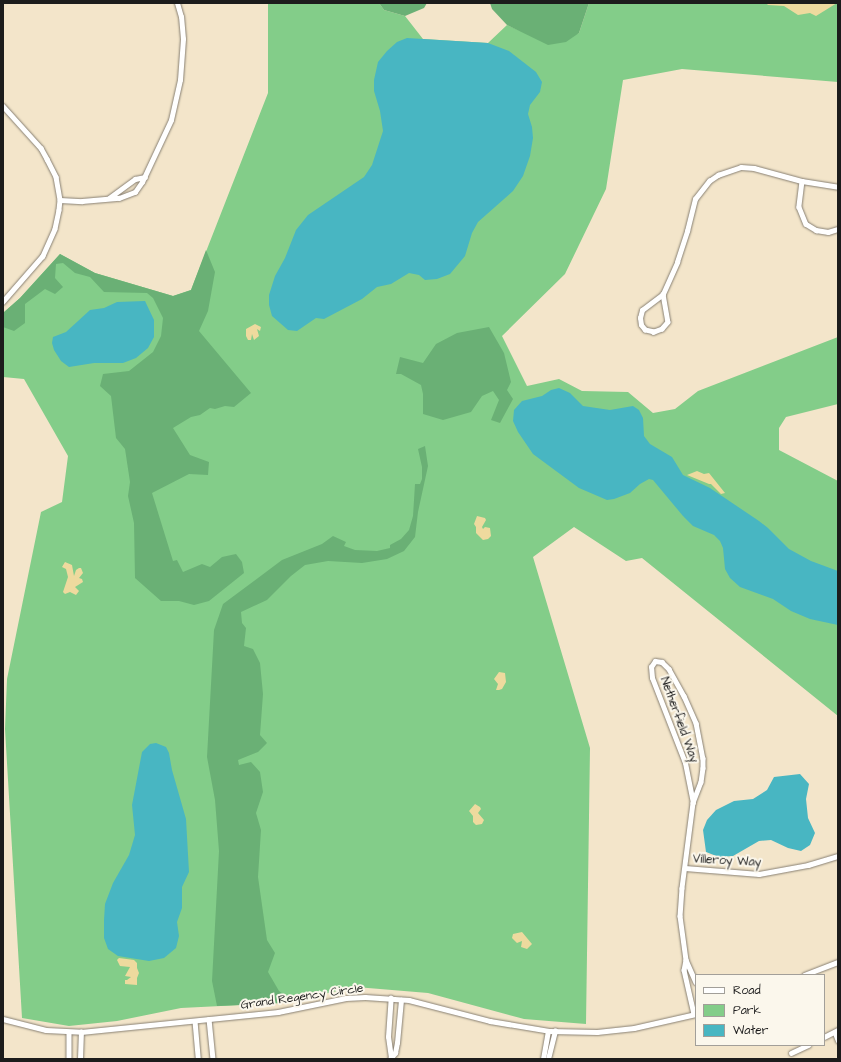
<!DOCTYPE html>
<html>
<head>
<meta charset="utf-8">
<style>
	body { margin:0 }
	#map { position:relative; width:841px; height:1062px; overflow:hidden; background:#f3e5ca; font-family:"Architects Daughter",sans-serif }
	div>[style] { position:absolute }
	[style*='--x'] { left:calc(var(--x)*1px); top:calc(var(--y)*1px); width:calc(var(--w)*1px); rotate:calc(var(--a)*1deg) }
	.green>* { inset:0; background:#83cd89 }
	.forest>* { inset:0; background:#6ab075 }
	.sand>* { inset:0; background:#eeda9e }
	.water>* { inset:0; background:#48b6c2 }
	.roads { filter:drop-shadow(0 0 1px #888073) drop-shadow(0 0 1px #888073) }
	.street>* { height:4.5px; margin:-2.25px; padding:0 2.25px; transform-origin:2.25px; border-radius:2.25px; background:#fff }
	span { translate:-50% -50%; white-space:nowrap; text-align:center; line-height:1.15; -webkit-text-stroke:4px #fbf7ec; paint-order:stroke }
	.street-label { font-size:12px; color:#1c1c1c }
	.frame { position:absolute; inset:0; border:4px solid #1c1c1c; pointer-events:none }
	.legend { position:absolute; left:695px; top:974px; width:130px; height:72px; box-sizing:border-box; background:#fbf7ec; border:1px solid #a29f99; margin:0; padding:5px 7px; list-style:none; font-size:12px; color:#1c1c1c }
	.legend li { display:flex; align-items:center; gap:8px; height:20px }
	.legend b { width:20px; border:1px solid #a29f99 }
</style>
</head>
<body>
<div id="map">
	<div class="green">
		<i style="clip-path:polygon(268px 3px,379px 3px,384px 10px,405px 16px,423px 39px,488px 43px,507px 25px,551px 44px,579px 33px,589px 3px,838px 3px,838px 82px,682px 69px,623px 80px,606px 189px,565px 274px,502px 336px,527px 386px,559px 379px,582px 391px,628px 392px,653px 413px,675px 409px,698px 391px,838px 337px,838px 404px,786px 417px,779px 428px,779px 450px,838px 481px,838px 716px,642px 558px,626px 561px,574px 527px,533px 557px,590px 748px,586px 1024px,524px 1019px,428px 993px,356px 987px,281px 1003px,181px 1008px,117px 1021px,69px 1026px,22px 1018px,5px 729px,7px 679px,41px 512px,62px 502px,68px 456px,24px 379px,3px 377px,3px 313px,20px 298px,60px 254px,95px 273px,173px 296px,191px 290px,268px 93px)"></i>
	</div>
	<div class="forest">
		<i style="clip-path:polygon(379px 3px,427px 3px,424px 8px,405px 16px,384px 10px)"></i>
		<i style="clip-path:polygon(490px 3px,589px 3px,579px 33px,566px 42px,548px 45px,507px 25px,492px 9px)"></i>
		<i style="clip-path:polygon(206px 250px,215px 272px,208px 311px,199px 331px,251px 393px,234px 407px,225px 406px,215px 409px,210px 408px,200px 415px,191px 417px,173px 428px,190px 455px,209px 462px,208px 475px,189px 474px,152px 493px,173px 561px,177px 560px,183px 572px,202px 564px,210px 567px,222px 557px,236px 554px,242px 562px,244px 573px,209px 601px,194px 605px,179px 601px,161px 601px,135px 578px,134px 523px,128px 496px,130px 482px,125px 449px,116px 438px,111px 396px,100px 386px,103px 374px,129px 371px,153px 352px,161px 336px,163px 318px,153px 298px,147px 293px,104px 292px,90px 277px,75px 273px,63px 263px,56px 264px,55px 278px,63px 287px,55px 294px,45px 289px,25px 304px,25px 323px,14px 331px,3px 327px,3px 313px,20px 298px,60px 254px,95px 273px,173px 296px,191px 290px)"></i>
		<i style="clip-path:polygon(489px 327px,504px 353px,511px 382px,507px 390px,513px 399px,500px 423px,491px 420px,499px 400px,493px 391px,482px 396px,471px 412px,443px 420px,423px 414px,423px 394px,421px 385px,401px 374px,396px 374px,400px 357px,423px 363px,436px 344px,457px 333px)"></i>
		<i style="clip-path:polygon(425px 446px,428px 466px,418px 512px,415px 537px,404px 551px,387px 559px,362px 563px,328px 561px,305px 565px,291px 576px,267px 600px,241px 612px,242px 623px,246px 628px,244px 646px,253px 649px,260px 663px,263px 694px,260px 735px,267px 743px,258px 752px,238px 760px,239px 765px,251px 762px,260px 772px,263px 792px,256px 813px,261px 830px,258px 877px,267px 940px,275px 953px,268px 972px,279px 991px,286px 996px,281px 1003px,217px 1006px,212px 981px,219px 851px,215px 800px,207px 757px,214px 630px,223px 604px,282px 560px,322px 544px,333px 536px,346px 542px,344px 546px,355px 550px,377px 551px,390px 548px,390px 545px,401px 539px,409px 530px,413px 516px,415px 484px,420px 484px,422px 479px,422px 467px,418px 449px)"></i>
	</div>
	<div class="sand">
		<i style="clip-path:polygon(766px 3px,837px 3px,816px 16px,810px 13px,798px 15px,784px 6px,768px 5px)"></i>
		<i style="clip-path:polygon(255px 324px,261px 327px,260px 331px,257px 329px,259px 336px,254px 340px,252px 334px,251px 340px,248px 340px,246px 336px,246px 329px)"></i>
		<i style="clip-path:polygon(697px 471px,704px 474px,709px 473px,725px 493px,721px 494px,711px 484px,709px 484px,687px 475px)"></i>
		<i style="clip-path:polygon(477px 516px,485px 518px,486px 520px,482px 527px,483px 529px,485px 527px,490px 528px,491px 536px,488px 539px,483px 540px,476px 533px,476px 527px,474px 524px)"></i>
		<i style="clip-path:polygon(65px 562px,72px 565px,74px 576px,76px 570px,79px 568px,81px 568px,83px 573px,79px 578px,82px 579px,83px 582px,75px 587px,79px 591px,76px 595px,70px 592px,65px 594px,63px 592px,68px 577px,66px 569px,62px 567px)"></i>
		<i style="clip-path:polygon(499px 672px,505px 673px,506px 682px,502px 689px,499px 690px,496px 690px,498px 684px,494px 679px)"></i>
		<i style="clip-path:polygon(475px 804px,480px 807px,481px 809px,478px 813px,484px 820px,482px 824px,476px 825px,473px 822px,473px 816px,469px 811px)"></i>
		<i style="clip-path:polygon(522px 932px,532px 944px,527px 949px,521px 947px,522px 941px,517px 943px,512px 938px,513px 934px)"></i>
		<i style="clip-path:polygon(119px 958px,134px 960px,137px 963px,137px 968px,139px 973px,137px 978px,137px 985px,125px 984px,125px 980px,127px 980px,131px 977px,125px 976px,130px 967px,120px 966px,117px 960px)"></i>
	</div>
	<div class="water">
		<i style="clip-path:polygon(407px 38px,488px 43px,509px 51px,536px 72px,542px 82px,540px 92px,530px 105px,528px 114px,532px 127px,533px 138px,530px 156px,523px 176px,513px 191px,478px 222px,472px 233px,465px 256px,450px 274px,437px 279px,425px 280px,419px 275px,409px 273px,391px 284px,377px 287px,362px 299px,324px 319px,316px 318px,297px 331px,288px 330px,272px 316px,269px 305px,269px 295px,275px 276px,285px 258px,296px 230px,308px 215px,364px 177px,372px 165px,383px 131px,380px 111px,374px 91px,374px 80px,378px 62px,387px 51px,397px 42px)"></i>
		<i style="clip-path:polygon(145px 301px,154px 320px,154px 337px,148px 348px,136px 358px,123px 363px,94px 363px,69px 367px,61px 361px,54px 350px,52px 343px,53px 337px,66px 332px,90px 310px,104px 308px,117px 302px)"></i>
		<i style="clip-path:polygon(559px 388px,570px 393px,583px 406px,610px 410px,633px 406px,639px 410px,643px 418px,644px 436px,650px 444px,672px 457px,683px 475px,710px 488px,759px 521px,768px 528px,789px 549px,811px 561px,838px 571px,838px 625px,810px 619px,791px 611px,773px 599px,740px 587px,730px 578px,725px 569px,723px 548px,720px 541px,714px 535px,693px 526px,683px 516px,653px 480px,649px 479px,640px 484px,630px 493px,614px 499px,607px 500px,579px 488px,533px 454px,518px 432px,513px 421px,514px 410px,522px 401px,542px 396px,551px 390px)"></i>
		<i style="clip-path:polygon(156px 743px,166px 747px,169px 753px,172px 770px,186px 819px,189px 872px,182px 887px,182px 908px,177px 922px,179px 936px,176px 948px,164px 958px,149px 961px,118px 956px,108px 949px,104px 938px,104px 920px,105px 904px,113px 883px,129px 855px,135px 835px,132px 805px,142px 752px,150px 744px)"></i>
		<i style="clip-path:polygon(800px 774px,809px 784px,806px 799px,808px 818px,815px 833px,810px 845px,801px 851px,788px 848px,771px 840px,759px 841px,733px 856px,719px 857px,706px 852px,703px 830px,707px 820px,716px 810px,734px 801px,753px 799px,767px 790px,774px 777px)"></i>
	</div>
	<div class="roads">
		<div class="street">
			<i style="--x:3;--y:106;--w:57;--a:47.9"></i>
			<i style="--x:41;--y:148;--w:13;--a:61"></i>
			<i style="--x:47;--y:159;--w:20;--a:63"></i>
			<i style="--x:56;--y:177;--w:23;--a:80"></i>
			<i style="--x:60;--y:200;--w:10;--a:96"></i>
			<i style="--x:59;--y:210;--w:19;--a:102"></i>
			<i style="--x:55;--y:229;--w:30;--a:114"></i>
			<i style="--x:43;--y:256;--w:61;--a:131"></i>
			<i style="--x:802;--y:181;--w:26;--a:97"></i>
			<i style="--x:799;--y:207;--w:18;--a:68"></i>
			<i style="--x:806;--y:224;--w:12;--a:31"></i>
			<i style="--x:816;--y:230;--w:12;--a:9"></i>
			<i style="--x:828;--y:232;--w:10;--a:-17"></i>
			<i style="--x:109;--y:198;--w:32;--a:-36"></i>
			<i style="--x:135;--y:179;--w:10;--a:-11"></i>
			<i style="--x:60;--y:200;--w:22;--a:3"></i>
			<i style="--x:82;--y:201;--w:37;--a:-5"></i>
			<i style="--x:119;--y:198;--w:17;--a:-21"></i>
			<i style="--x:135;--y:192;--w:12;--a:-55"></i>
			<i style="--x:142;--y:182;--w:68;--a:-64.9"></i>
			<i style="--x:171;--y:120;--w:41;--a:-77.3"></i>
			<i style="--x:180;--y:80;--w:41;--a:-85.8"></i>
			<i style="--x:183;--y:39;--w:22;--a:-95"></i>
			<i style="--x:181;--y:17;--w:15;--a:-106"></i>
			<i style="--x:663;--y:294;--w:28;--a:80"></i>
			<i style="--x:668;--y:322;--w:9;--a:131"></i>
			<i style="--x:662;--y:329;--w:9;--a:159"></i>
			<i style="--x:654;--y:332;--w:9;--a:-167"></i>
			<i style="--x:645;--y:330;--w:6;--a:-129"></i>
			<i style="--x:641;--y:325;--w:7;--a:-98"></i>
			<i style="--x:640;--y:318;--w:8;--a:-76"></i>
			<i style="--x:642;--y:310;--w:26;--a:-37"></i>
			<i style="--x:663;--y:294;--w:35;--a:-66"></i>
			<i style="--x:677;--y:262;--w:33;--a:-72"></i>
			<i style="--x:687;--y:231;--w:33;--a:-76"></i>
			<i style="--x:695;--y:199;--w:23;--a:-52"></i>
			<i style="--x:709;--y:181;--w:11;--a:-34"></i>
			<i style="--x:718;--y:175;--w:24;--a:-19"></i>
			<i style="--x:741;--y:167;--w:13;--a:4"></i>
			<i style="--x:754;--y:168;--w:50;--a:15.2"></i>
			<i style="--x:802;--y:181;--w:36;--a:9"></i>
			<i style="--x:655;--y:661;--w:7;--a:8"></i>
			<i style="--x:662;--y:662;--w:10;--a:45"></i>
			<i style="--x:669;--y:669;--w:31;--a:61"></i>
			<i style="--x:684;--y:696;--w:30;--a:66"></i>
			<i style="--x:696;--y:723;--w:36;--a:79"></i>
			<i style="--x:703;--y:758;--w:10;--a:90"></i>
			<i style="--x:703;--y:768;--w:14;--a:98"></i>
			<i style="--x:701;--y:782;--w:22;--a:111"></i>
			<i style="--x:693;--y:803;--w:41;--a:-101.3"></i>
			<i style="--x:685;--y:763;--w:91;--a:-111.2"></i>
			<i style="--x:652;--y:678;--w:11;--a:-95"></i>
			<i style="--x:651;--y:667;--w:7;--a:-56"></i>
			<i style="--x:693;--y:803;--w:86;--a:97.4"></i>
			<i style="--x:682;--y:888;--w:28;--a:94"></i>
			<i style="--x:680;--y:916;--w:44;--a:82.2"></i>
			<i style="--x:686;--y:960;--w:24;--a:66"></i>
			<i style="--x:685;--y:868;--w:74;--a:4.6"></i>
			<i style="--x:759;--y:874;--w:50;--a:-10.4"></i>
			<i style="--x:808;--y:865;--w:31;--a:-17"></i>
			<i style="--x:686;--y:960;--w:10;--a:101"></i>
			<i style="--x:684;--y:970;--w:45;--a:77.2"></i>
			<i style="--x:804;--y:975;--w:36;--a:-21"></i>
			<i style="--x:3;--y:1019;--w:44;--a:14.3"></i>
			<i style="--x:46;--y:1030;--w:35;--a:3"></i>
			<i style="--x:81;--y:1032;--w:198;--a:-5.8"></i>
			<i style="--x:278;--y:1012;--w:69;--a:-11.6"></i>
			<i style="--x:346;--y:998;--w:19;--a:-3"></i>
			<i style="--x:365;--y:997;--w:44;--a:3.9"></i>
			<i style="--x:409;--y:1000;--w:84;--a:14.5"></i>
			<i style="--x:490;--y:1021;--w:61;--a:9.5"></i>
			<i style="--x:550;--y:1031;--w:47;--a:1.2"></i>
			<i style="--x:597;--y:1032;--w:37;--a:-6"></i>
			<i style="--x:634;--y:1028;--w:64;--a:-12.7"></i>
			<i style="--x:209;--y:1019;--w:40;--a:84.3"></i>
			<i style="--x:195;--y:1021;--w:38;--a:85"></i>
			<i style="--x:69;--y:1032;--w:27;--a:90"></i>
			<i style="--x:835;--y:1032;--w:9;--a:69"></i>
			<i style="--x:824;--y:1037;--w:16;--a:-27"></i>
			<i style="--x:791;--y:1053;--w:19;--a:-25"></i>
			<i style="--x:391;--y:1058;--w:21;--a:-98"></i>
			<i style="--x:388;--y:1037;--w:39;--a:-86"></i>
			<i style="--x:80;--y:1059;--w:27;--a:-88"></i>
			<i style="--x:390;--y:1059;--w:8;--a:-50"></i>
			<i style="--x:395;--y:1053;--w:10;--a:-79"></i>
			<i style="--x:397;--y:1043;--w:43;--a:-84.7"></i>
			<i style="--x:543;--y:1059;--w:28;--a:-80"></i>
			<i style="--x:548;--y:1059;--w:29;--a:-76"></i>
		</div>
	</div>
	<div class="street-label">
		<span style="left:679px;top:720px;rotate:70deg">Netherfield Way</span>
		<span style="left:727px;top:861px;rotate:3deg">Villeroy Way</span>
		<span style="left:302px;top:997px;rotate:-8deg">Grand Regency Circle</span>
	</div>
	<div class="frame"></div>
	<ul class="legend">
	<li><b style="height:5px;background:#fff"></b>Road</li>
	<li><b style="height:11px;background:#83cd89"></b>Park</li>
	<li><b style="height:11px;background:#48b6c2"></b>Water</li>
	</ul>
</div>
</body>
</html>
